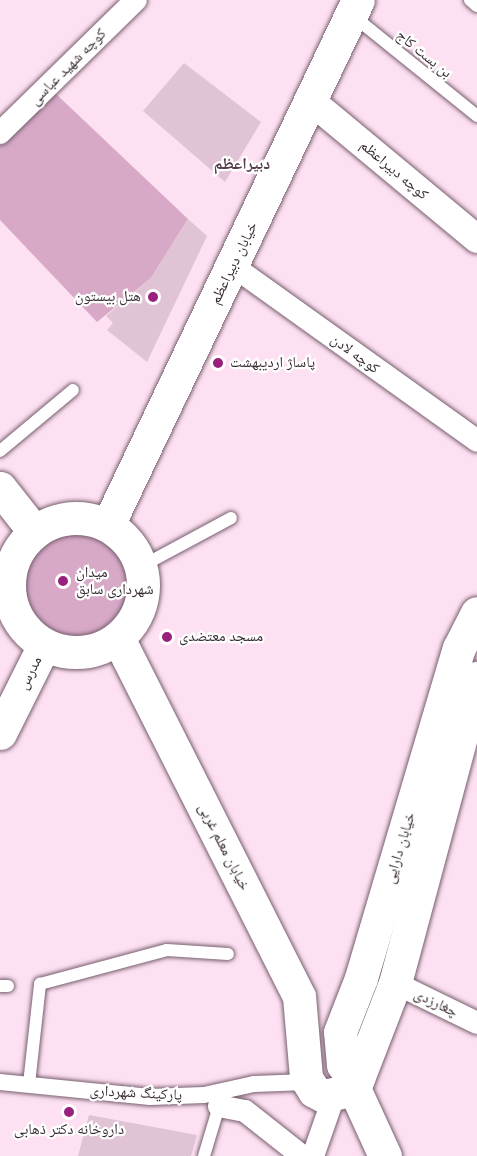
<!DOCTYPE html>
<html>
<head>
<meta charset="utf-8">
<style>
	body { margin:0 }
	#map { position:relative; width:477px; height:1156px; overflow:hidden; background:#fde0f2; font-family:"Times New Roman","Noto Naskh Arabic",serif }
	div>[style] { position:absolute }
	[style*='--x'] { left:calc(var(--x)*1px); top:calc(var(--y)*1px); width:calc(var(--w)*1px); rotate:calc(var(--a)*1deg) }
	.green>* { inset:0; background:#d7a9c7 }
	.round { border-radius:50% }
	.building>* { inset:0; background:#e0c3d5 }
	.roads { filter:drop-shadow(0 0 2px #775e6e) drop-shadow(0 0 2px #775e6e) }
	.service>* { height:12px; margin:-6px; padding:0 6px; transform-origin:6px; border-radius:6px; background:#fff }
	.pedestrian>* { height:16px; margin:-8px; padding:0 8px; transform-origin:8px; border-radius:8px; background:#fff }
	.minor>* { height:22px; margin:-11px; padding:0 11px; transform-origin:11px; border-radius:11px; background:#fff }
	.tertiary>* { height:28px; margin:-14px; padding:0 14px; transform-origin:14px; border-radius:14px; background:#fff }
	.secondary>* { height:33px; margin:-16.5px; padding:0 16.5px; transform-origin:16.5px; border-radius:16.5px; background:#fff }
	.secondary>.ring { margin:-16.5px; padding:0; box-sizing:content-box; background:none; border:33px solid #fff; border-radius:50% }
	.dots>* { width:16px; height:16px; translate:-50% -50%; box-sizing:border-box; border:3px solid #fff; border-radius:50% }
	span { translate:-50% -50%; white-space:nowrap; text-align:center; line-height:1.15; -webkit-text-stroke:4.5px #fff; paint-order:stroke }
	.street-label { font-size:15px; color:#382d34 }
	.poi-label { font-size:15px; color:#382d34 }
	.right { translate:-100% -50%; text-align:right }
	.left { translate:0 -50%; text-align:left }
	.neighbourhood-label { font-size:16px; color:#543d4c; font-weight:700 }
</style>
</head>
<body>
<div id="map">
	<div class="green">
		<i style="clip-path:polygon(55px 93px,188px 219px,151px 278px,97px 322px,0 220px,0 143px)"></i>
		<i class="round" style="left:16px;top:525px;width:120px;height:120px"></i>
	</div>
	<div class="building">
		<i style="clip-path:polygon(184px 63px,261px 122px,225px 182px,143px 111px)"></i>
		<i style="clip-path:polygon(188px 219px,207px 236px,147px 362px,107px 330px,113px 323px,106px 316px,151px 278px)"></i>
		<i style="clip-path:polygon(89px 1115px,197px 1135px,191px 1156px,78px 1156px)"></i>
	</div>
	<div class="roads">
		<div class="service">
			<i style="--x:470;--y:0;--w:9;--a:41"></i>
			<i style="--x:352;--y:15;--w:161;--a:38.9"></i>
			<i style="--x:0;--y:451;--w:95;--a:-39.9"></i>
			<i style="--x:142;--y:566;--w:101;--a:-28.3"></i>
			<i style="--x:0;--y:986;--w:8;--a:0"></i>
			<i style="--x:29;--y:1084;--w:101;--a:-83.7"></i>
			<i style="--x:40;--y:984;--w:131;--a:-15"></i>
			<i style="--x:167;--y:950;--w:61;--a:3.8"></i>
			<i style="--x:204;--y:1156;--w:52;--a:-73.3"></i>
		</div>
		<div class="pedestrian">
			<i style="--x:0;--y:1082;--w:151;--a:5.7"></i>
			<i style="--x:150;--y:1097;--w:54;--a:-2.1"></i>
			<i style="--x:204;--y:1095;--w:51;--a:-12.4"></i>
			<i style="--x:254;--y:1084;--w:53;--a:-2.2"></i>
		</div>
		<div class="minor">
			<i style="--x:0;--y:133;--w:190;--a:-44.4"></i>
			<i style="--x:233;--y:266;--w:300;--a:35.6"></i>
			<i style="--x:395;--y:983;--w:91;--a:26"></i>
			<i style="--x:219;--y:1106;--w:26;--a:11"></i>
			<i style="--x:245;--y:1111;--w:73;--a:38.3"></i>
			<i style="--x:313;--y:1156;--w:64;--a:-70.7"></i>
		</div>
		<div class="tertiary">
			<i style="--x:311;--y:101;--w:216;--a:39.7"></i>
		</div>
		<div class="secondary">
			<i style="--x:0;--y:488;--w:55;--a:51.7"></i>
			<i class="ring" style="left:9px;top:518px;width:101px;height:101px"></i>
			<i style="--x:108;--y:525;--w:581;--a:-64.54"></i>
			<i style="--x:118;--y:638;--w:401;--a:63.2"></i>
			<i style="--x:299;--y:996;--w:82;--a:85.1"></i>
			<i style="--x:306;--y:1078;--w:15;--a:58"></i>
			<i style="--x:314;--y:1091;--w:11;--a:27"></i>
			<i style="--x:324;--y:1096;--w:23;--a:-13"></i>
			<i style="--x:346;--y:1091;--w:15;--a:-42"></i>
			<i style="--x:357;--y:1081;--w:105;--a:-68.8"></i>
			<i style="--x:395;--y:983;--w:316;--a:-75"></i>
			<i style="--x:0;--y:733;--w:98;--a:-63.4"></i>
			<i style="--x:359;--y:1076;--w:19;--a:-145"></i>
			<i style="--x:343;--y:1065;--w:33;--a:-95"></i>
			<i style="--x:340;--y:1032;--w:58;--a:-68.7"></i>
			<i style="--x:361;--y:978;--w:344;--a:-73.5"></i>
			<i style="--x:459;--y:648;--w:39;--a:-63"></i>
			<i style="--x:353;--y:1086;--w:77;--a:65.4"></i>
		</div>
	</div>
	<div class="dots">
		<i style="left:153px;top:297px;background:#97217c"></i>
		<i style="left:218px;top:363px;background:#97217c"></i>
		<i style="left:63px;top:581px;background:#97217c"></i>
		<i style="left:167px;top:637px;background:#97217c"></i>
		<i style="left:69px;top:1112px;background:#97217c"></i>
	</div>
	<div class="street-label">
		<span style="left:424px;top:54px;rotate:39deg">بن بست کاج</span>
		<span style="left:68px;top:67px;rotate:-45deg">کوچه شهید عباسی</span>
		<span style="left:394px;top:170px;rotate:40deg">کوچه دبیراعظم</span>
		<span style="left:234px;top:263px;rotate:-64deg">خیابان دبیراعظم</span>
		<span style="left:355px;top:354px;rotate:36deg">کوچه لادن</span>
		<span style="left:30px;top:673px;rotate:-63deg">مدرس</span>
		<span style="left:224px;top:847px;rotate:63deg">خیابان معلم غربی</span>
		<span style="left:400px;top:848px;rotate:-73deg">خیابان دارایی</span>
		<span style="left:436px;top:1003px;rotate:26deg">چغارزدی</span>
		<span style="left:136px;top:1093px;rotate:3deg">پارکینگ شهرداری</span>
	</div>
	<div class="poi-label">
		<span class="right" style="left:141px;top:297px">هتل بیستون</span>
		<span class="left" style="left:230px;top:363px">پاساژ اردیبهشت</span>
		<span class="left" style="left:76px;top:581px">میدان<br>شهرداری سابق</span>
		<span class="left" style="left:179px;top:637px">مسجد معتضدی</span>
		<span style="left:69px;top:1130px">داروخانه دکتر ذهابی</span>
	</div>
	<div class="neighbourhood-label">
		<span style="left:242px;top:164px">دبیراعظم</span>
	</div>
</div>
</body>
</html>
